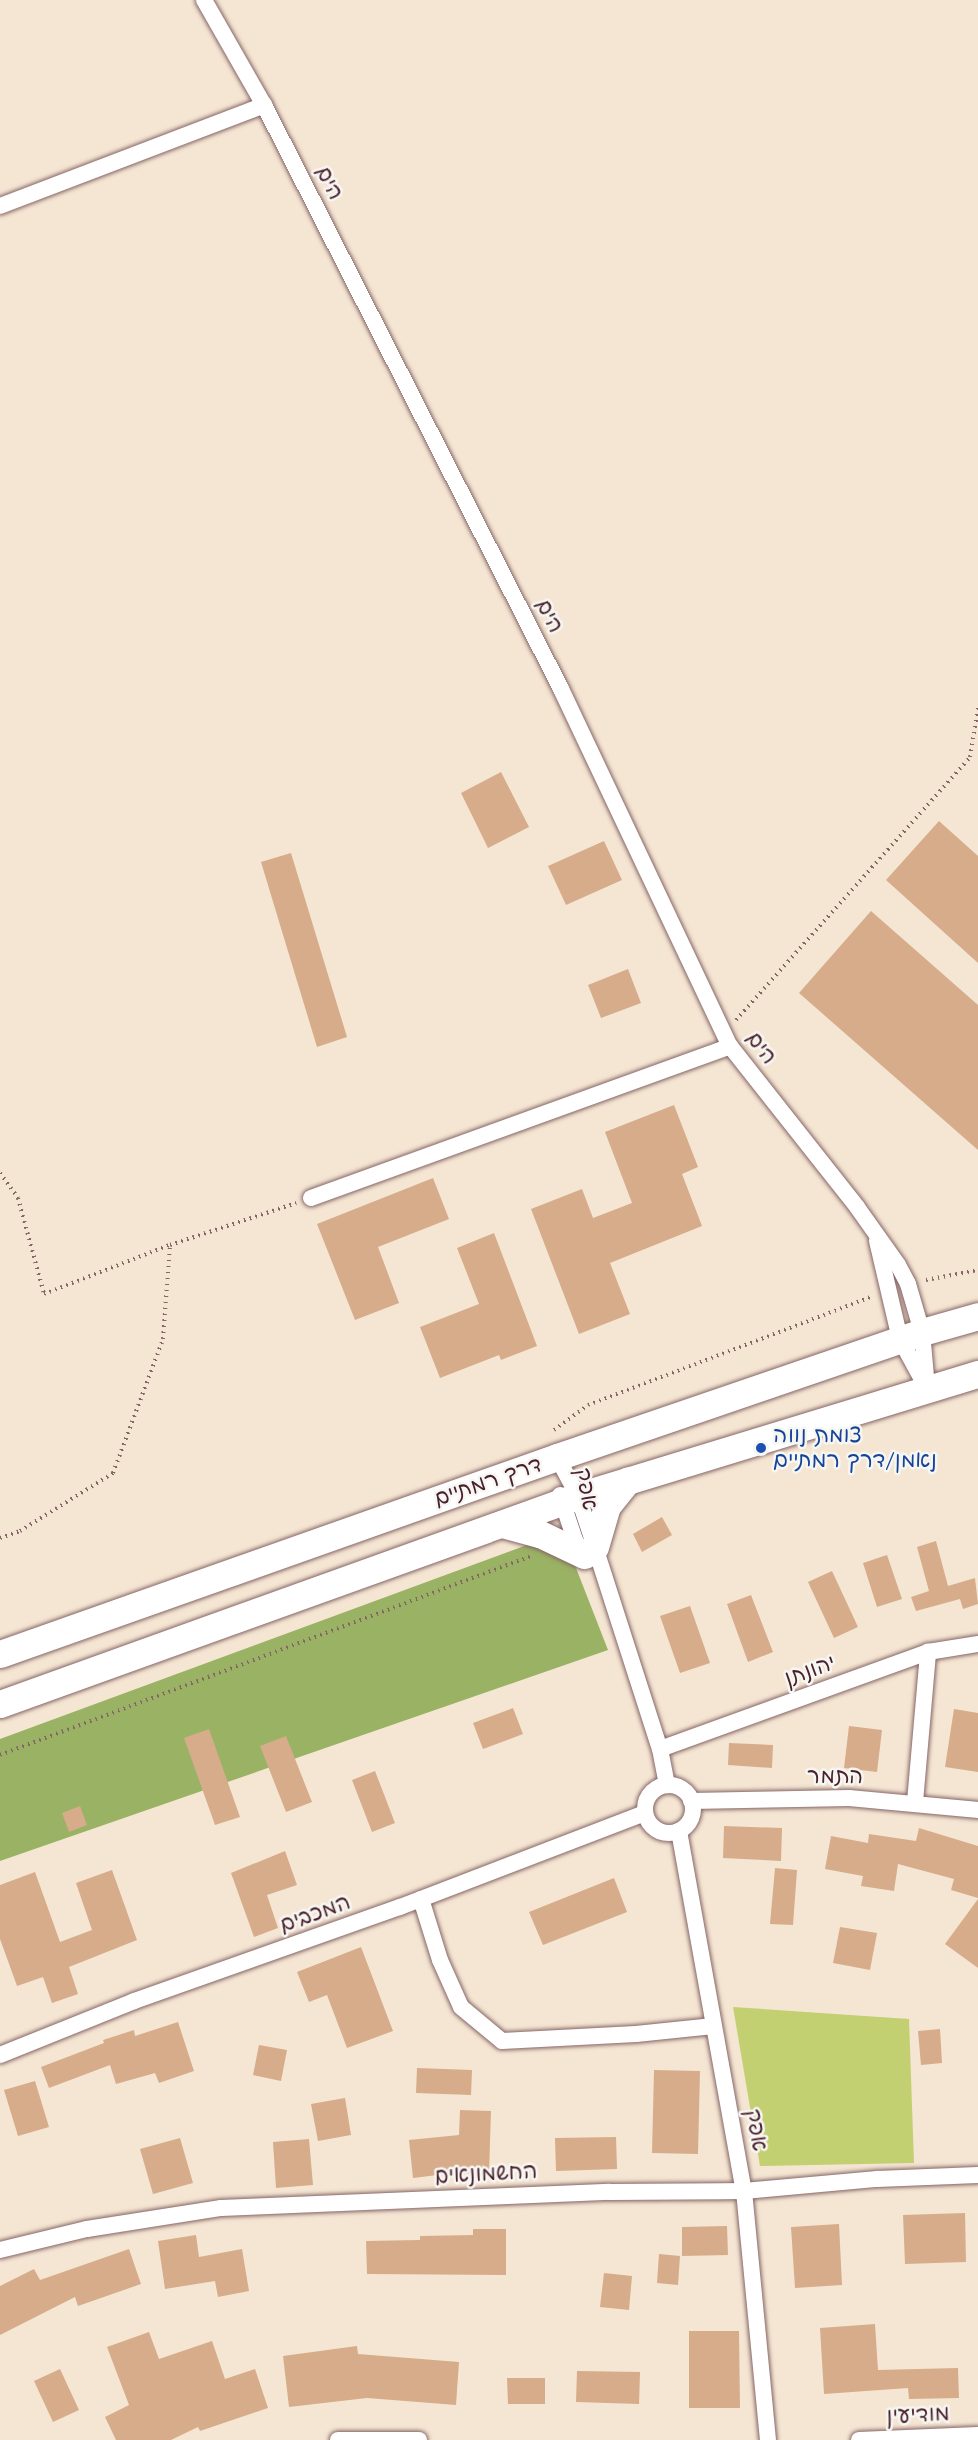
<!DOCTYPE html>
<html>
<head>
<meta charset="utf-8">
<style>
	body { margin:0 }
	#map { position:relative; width:978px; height:2440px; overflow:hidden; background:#f5e6d3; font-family:"Comic Neue","Playpen Sans Hebrew",sans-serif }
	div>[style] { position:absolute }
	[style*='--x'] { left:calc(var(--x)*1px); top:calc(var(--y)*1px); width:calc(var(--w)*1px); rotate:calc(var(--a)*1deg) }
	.green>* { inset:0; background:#c3d072 }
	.forest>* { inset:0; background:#9ab264 }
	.building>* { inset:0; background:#d6ac8b }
	.path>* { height:4px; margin-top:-2px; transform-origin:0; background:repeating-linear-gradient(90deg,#866566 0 1.5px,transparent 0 6px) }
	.roads { filter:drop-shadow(0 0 2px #866566) drop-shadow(0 0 2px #866566) }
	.street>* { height:16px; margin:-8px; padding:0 8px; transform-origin:8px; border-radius:8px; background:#fff }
	.street>.ring { margin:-8px; padding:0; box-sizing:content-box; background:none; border:16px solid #fff; border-radius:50% }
	.primary>* { height:27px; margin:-13.5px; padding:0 13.5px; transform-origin:13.5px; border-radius:13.5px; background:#fff }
	.dots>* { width:16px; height:16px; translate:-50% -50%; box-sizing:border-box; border:3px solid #f6f6f2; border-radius:50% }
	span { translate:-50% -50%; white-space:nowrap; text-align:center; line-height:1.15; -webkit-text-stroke:5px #f6f6f2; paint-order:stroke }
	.street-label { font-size:22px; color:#4a1f2b }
	.transit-label { font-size:22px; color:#164399 }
	.left { translate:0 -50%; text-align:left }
</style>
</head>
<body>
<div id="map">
	<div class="green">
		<i style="clip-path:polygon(733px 2007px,909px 2019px,914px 2163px,760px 2166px)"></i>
	</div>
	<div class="forest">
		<i style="clip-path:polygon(562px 1532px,608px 1650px,0 1861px,0 1739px)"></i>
	</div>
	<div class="building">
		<i style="clip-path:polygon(501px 772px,529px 827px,488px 848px,461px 793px)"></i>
		<i style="clip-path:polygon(939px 821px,978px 856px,978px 963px,886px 880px)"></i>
		<i style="clip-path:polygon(604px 841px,622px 880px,566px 905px,548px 866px)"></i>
		<i style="clip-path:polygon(291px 853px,347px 1037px,317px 1047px,261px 862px)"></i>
		<i style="clip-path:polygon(871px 911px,978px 1005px,978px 1150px,799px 993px)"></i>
		<i style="clip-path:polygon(628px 969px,641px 1003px,601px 1018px,588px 985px)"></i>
		<i style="clip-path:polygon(674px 1105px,698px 1167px,682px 1174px,702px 1226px,610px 1263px,630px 1314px,579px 1334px,531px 1209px,582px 1189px,593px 1218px,632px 1203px,605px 1132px)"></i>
		<i style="clip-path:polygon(433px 1178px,449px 1219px,378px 1247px,399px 1303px,355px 1320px,317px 1224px)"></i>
		<i style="clip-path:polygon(494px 1233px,537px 1346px,501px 1360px,499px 1355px,440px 1378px,420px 1327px,479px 1304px,457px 1248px)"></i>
		<i style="clip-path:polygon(662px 1517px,672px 1535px,642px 1552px,633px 1534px)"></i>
		<i style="clip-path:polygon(936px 1541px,948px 1586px,975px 1578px,978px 1604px,963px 1609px,960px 1599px,916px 1611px,911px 1597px,929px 1591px,917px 1547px)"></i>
		<i style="clip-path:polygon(887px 1555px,902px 1599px,877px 1607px,863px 1563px)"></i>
		<i style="clip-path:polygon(832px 1571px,858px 1627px,834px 1638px,808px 1582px)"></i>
		<i style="clip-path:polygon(751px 1595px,773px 1652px,748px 1662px,727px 1604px)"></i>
		<i style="clip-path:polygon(690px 1606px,710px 1663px,680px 1673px,660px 1616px)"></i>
		<i style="clip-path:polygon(513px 1708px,523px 1734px,483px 1749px,473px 1723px)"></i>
		<i style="clip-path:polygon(954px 1709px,978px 1713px,978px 1772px,945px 1767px)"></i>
		<i style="clip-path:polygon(849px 1726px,882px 1730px,877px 1772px,844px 1768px)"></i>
		<i style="clip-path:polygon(209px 1729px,240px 1817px,215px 1825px,184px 1738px)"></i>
		<i style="clip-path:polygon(286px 1736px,312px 1802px,286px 1812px,260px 1746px)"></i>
		<i style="clip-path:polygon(729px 1743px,773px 1745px,772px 1768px,728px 1765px)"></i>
		<i style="clip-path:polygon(375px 1771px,395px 1823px,372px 1832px,352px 1780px)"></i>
		<i style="clip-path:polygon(80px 1806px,87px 1825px,69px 1832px,62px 1813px)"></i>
		<i style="clip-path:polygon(724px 1826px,782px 1828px,781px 1861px,723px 1858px)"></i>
		<i style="clip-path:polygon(919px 1828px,978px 1846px,978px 1898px,951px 1890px,954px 1879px,898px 1864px,894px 1891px,861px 1886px,863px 1876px,825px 1869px,831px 1836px,868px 1843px,869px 1834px,916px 1841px)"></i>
		<i style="clip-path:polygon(285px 1851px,297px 1885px,267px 1895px,278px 1928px,254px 1937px,231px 1873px)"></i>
		<i style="clip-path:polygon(775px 1868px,797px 1870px,793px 1925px,770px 1924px)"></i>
		<i style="clip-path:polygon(112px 1870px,137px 1940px,69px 1967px,78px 1994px,52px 2003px,43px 1977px,17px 1986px,0 1939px,0 1885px,35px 1872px,60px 1942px,92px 1930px,76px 1883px)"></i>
		<i style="clip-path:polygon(614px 1878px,627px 1912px,543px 1945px,529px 1912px)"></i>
		<i style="clip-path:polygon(978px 1899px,978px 1968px,945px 1944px)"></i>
		<i style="clip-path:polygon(840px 1927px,877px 1933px,870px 1970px,833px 1963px)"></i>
		<i style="clip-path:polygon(361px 1947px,393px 2031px,347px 2048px,327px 1995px,309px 2002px,297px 1972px)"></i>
		<i style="clip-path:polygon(178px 2022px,194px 2071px,159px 2083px,155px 2073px,116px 2084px,110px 2065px,49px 2088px,41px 2067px,104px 2043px,103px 2040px,134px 2030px,135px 2036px)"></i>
		<i style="clip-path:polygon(940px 2029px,942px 2063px,921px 2065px,918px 2031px)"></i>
		<i style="clip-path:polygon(259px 2045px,287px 2050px,281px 2081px,253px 2075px)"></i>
		<i style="clip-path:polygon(417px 2068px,472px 2070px,471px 2095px,416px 2093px)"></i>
		<i style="clip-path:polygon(654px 2070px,700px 2071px,698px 2154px,652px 2153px)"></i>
		<i style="clip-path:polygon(35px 2081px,49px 2127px,18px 2136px,4px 2090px)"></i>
		<i style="clip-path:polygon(345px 2098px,351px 2135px,318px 2141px,311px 2104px)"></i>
		<i style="clip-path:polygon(460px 2110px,491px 2111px,489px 2174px,454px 2173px,413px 2178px,409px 2140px,459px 2135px)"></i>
		<i style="clip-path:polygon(616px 2137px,617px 2169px,556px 2171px,555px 2138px)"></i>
		<i style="clip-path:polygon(180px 2138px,193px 2183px,153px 2194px,140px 2149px)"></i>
		<i style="clip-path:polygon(309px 2139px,313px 2185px,276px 2188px,273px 2142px)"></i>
		<i style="clip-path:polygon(965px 2213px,966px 2262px,905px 2264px,903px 2215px)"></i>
		<i style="clip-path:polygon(839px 2224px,842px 2285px,795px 2288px,791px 2227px)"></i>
		<i style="clip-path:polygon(727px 2226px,728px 2255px,682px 2256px,682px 2227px)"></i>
		<i style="clip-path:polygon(473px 2229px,506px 2229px,506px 2275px,367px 2274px,366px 2241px,420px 2240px,420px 2236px,473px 2235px)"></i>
		<i style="clip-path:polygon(196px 2235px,199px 2257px,242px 2249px,249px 2291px,218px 2297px,215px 2281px,165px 2289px,158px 2241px)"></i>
		<i style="clip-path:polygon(129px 2249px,141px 2284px,78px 2306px,75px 2297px,0 2335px,0 2286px,34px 2269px,40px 2280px)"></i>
		<i style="clip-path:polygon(659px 2254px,680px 2256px,678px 2285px,657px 2283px)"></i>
		<i style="clip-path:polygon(604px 2273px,632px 2276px,629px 2310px,600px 2307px)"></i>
		<i style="clip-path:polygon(875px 2324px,878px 2370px,958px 2368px,959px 2398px,909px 2399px,908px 2388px,824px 2394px,820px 2328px)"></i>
		<i style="clip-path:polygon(689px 2331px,739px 2331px,740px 2408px,689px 2408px)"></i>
		<i style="clip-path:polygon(149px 2332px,159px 2359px,212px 2341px,225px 2379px,255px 2369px,268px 2408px,200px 2431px,198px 2427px,171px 2440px,116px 2440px,105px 2417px,129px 2405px,107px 2347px)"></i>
		<i style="clip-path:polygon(357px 2346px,358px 2354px,459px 2362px,456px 2405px,367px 2398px,289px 2407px,283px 2356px)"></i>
		<i style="clip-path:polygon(60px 2369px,79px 2410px,53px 2422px,34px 2381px)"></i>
		<i style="clip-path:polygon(577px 2371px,640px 2372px,639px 2404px,576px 2402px)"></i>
		<i style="clip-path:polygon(507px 2378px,545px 2378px,545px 2404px,508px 2404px)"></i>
	</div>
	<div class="path">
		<i style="--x:736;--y:1020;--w:352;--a:-48.3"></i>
		<i style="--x:970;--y:757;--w:50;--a:-80.7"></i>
		<i style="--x:0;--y:1173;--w:31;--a:54"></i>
		<i style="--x:18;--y:1198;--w:99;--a:74.8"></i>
		<i style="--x:44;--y:1294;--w:135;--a:-21.3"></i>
		<i style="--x:170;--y:1245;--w:133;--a:-18.4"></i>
		<i style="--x:926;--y:1280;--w:53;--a:-10.9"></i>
		<i style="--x:554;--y:1430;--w:42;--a:-36.3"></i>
		<i style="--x:588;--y:1405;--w:305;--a:-20.9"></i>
		<i style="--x:0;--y:1538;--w:21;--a:-19"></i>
		<i style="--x:20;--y:1531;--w:110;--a:-31.9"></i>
		<i style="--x:113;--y:1473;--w:143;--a:-69.5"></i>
		<i style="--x:163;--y:1339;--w:94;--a:-85.7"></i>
		<i style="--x:0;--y:1755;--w:567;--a:-20.54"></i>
	</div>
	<div class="roads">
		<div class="street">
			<i style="--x:204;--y:0;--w:121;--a:60.3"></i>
			<i style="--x:264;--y:105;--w:655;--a:63.04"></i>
			<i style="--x:561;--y:689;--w:395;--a:64.7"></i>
			<i style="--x:730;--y:1046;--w:205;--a:51.7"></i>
			<i style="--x:857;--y:1207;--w:71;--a:54.7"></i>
			<i style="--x:898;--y:1265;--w:21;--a:62"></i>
			<i style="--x:908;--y:1284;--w:50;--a:73.7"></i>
			<i style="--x:922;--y:1332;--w:56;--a:84.9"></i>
			<i style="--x:0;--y:206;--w:283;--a:-20.9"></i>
			<i style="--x:311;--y:1198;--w:446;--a:-19.9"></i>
			<i style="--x:877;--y:1241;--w:101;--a:76.8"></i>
			<i style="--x:900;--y:1339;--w:50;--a:61.4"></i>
			<i style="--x:557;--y:1457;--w:44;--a:61.7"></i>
			<i style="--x:578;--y:1496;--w:54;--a:71.6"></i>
			<i style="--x:595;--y:1547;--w:212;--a:72.2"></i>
			<i style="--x:660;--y:1749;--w:37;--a:79"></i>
			<i style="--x:560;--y:1495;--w:47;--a:71.6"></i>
			<i style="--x:575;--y:1540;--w:17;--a:59"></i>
			<i style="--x:660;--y:1749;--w:285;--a:-19.9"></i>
			<i style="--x:928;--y:1652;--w:51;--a:-9.1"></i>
			<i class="ring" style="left:645px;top:1785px;width:32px;height:32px"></i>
			<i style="--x:691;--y:1801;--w:158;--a:-1.1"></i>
			<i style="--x:849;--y:1798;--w:130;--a:5.3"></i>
			<i style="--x:915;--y:1802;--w:151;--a:-85"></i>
			<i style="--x:679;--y:1831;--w:366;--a:79.8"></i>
			<i style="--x:744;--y:2191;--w:250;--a:84.5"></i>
			<i style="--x:421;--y:1899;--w:64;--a:72.7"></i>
			<i style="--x:440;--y:1960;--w:51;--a:65.9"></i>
			<i style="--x:461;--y:2007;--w:53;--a:39.7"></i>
			<i style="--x:502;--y:2041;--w:134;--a:-3"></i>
			<i style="--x:636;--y:2034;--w:78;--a:-5.9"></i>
			<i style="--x:0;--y:2055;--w:144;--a:-21.9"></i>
			<i style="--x:134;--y:2001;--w:282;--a:-19.5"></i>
			<i style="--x:400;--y:1907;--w:262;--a:-21"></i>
			<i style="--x:0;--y:2250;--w:89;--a:-13.6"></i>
			<i style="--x:87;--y:2229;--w:136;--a:-8.9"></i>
			<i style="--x:221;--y:2208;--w:389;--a:-2.4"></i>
			<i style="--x:610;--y:2192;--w:134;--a:-0.4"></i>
			<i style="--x:744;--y:2191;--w:134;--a:-5.2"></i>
			<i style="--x:877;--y:2179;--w:101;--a:-2.3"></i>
			<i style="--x:338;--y:2440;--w:81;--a:0"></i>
			<i style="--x:859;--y:2440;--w:119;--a:-2.4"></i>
		</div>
		<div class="primary">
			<i style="--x:502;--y:1524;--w:39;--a:15"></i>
			<i style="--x:540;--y:1534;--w:49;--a:25.5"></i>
			<i style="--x:595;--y:1547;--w:43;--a:-73.7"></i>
			<i style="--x:607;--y:1506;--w:33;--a:-51"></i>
			<i style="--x:0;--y:1654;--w:591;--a:-19.48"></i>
			<i style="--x:557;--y:1457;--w:386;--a:-18.9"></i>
			<i style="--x:922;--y:1332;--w:58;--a:-15.9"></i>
			<i style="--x:0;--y:1704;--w:614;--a:-19.79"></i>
			<i style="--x:578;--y:1496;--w:418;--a:-17"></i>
		</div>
	</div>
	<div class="dots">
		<i style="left:761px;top:1448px;background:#1a4fb4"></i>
	</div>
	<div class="street-label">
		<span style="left:329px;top:183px;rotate:63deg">הים</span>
		<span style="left:549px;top:616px;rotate:63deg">הים</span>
		<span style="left:761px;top:1048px;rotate:53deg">הים</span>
		<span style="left:488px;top:1482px;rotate:-19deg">דרך רמתיים</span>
		<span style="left:586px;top:1489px;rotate:79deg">אפק</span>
		<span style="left:810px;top:1671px;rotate:-20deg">יהונתן</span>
		<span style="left:835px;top:1777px">התמר</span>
		<span style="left:315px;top:1914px;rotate:-20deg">המכבים</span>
		<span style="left:756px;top:2130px;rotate:80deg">אפק</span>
		<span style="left:486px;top:2174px;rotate:-3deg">החשמונאים</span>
		<span style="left:918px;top:2415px;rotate:-3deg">מודיעין</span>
	</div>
	<div class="transit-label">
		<span class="left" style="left:773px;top:1448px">צומת נווה<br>נאמן/דרך רמתיים</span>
	</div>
</div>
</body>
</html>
